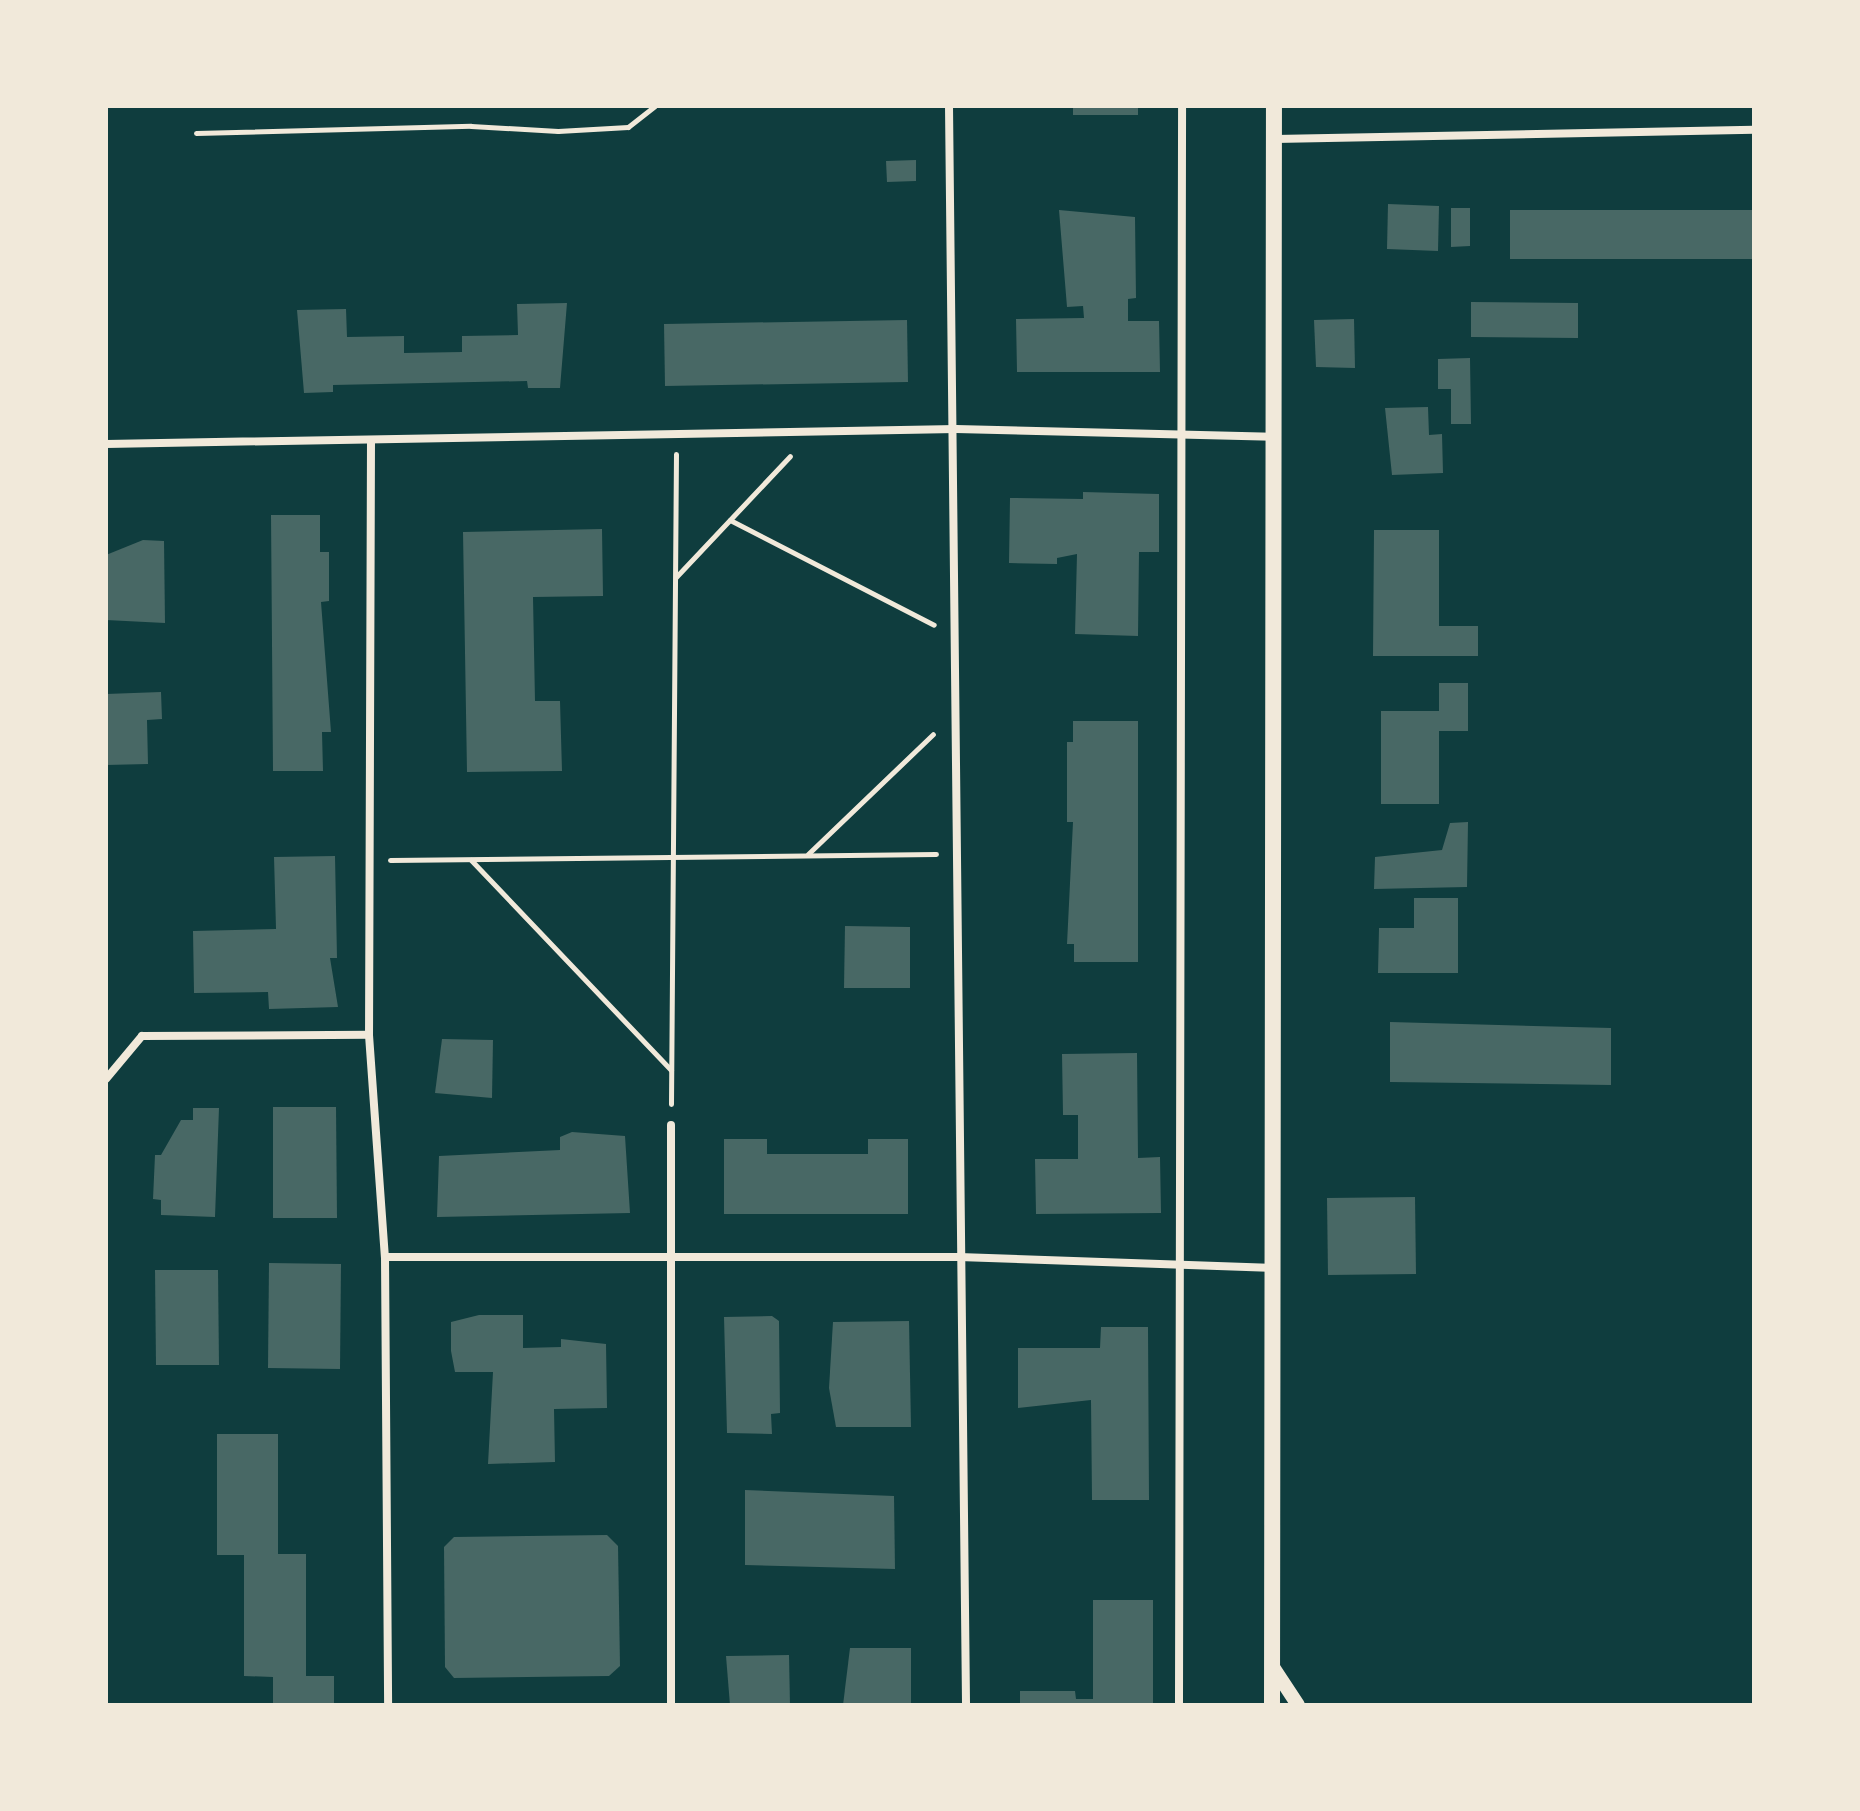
<!DOCTYPE html>
<html>
<head>
<meta charset="utf-8">
<style>
	body { margin:0 }
	#map { position:relative; width:1860px; height:1811px; overflow:hidden; background:#0f3d3e; font-family:"Space Grotesk",sans-serif }
	div>[style] { position:absolute }
	[style*='--x'] { left:calc(var(--x)*1px); top:calc(var(--y)*1px); width:calc(var(--w)*1px); rotate:calc(var(--a)*1deg) }
	.building>* { inset:0; background:#486865 }
	.path>* { height:5px; margin:-2.5px; padding:0 2.5px; transform-origin:2.5px; border-radius:2.5px; background:#f1e9da }
	.minor>* { height:8px; margin:-4px; padding:0 4px; transform-origin:4px; border-radius:4px; background:#f1e9da }
	.tertiary>* { height:14px; margin:-7px; padding:0 7px; transform-origin:7px; border-radius:7px; background:#f1e9da }
	.secondary>* { height:16px; margin:-8px; padding:0 8px; transform-origin:8px; border-radius:8px; background:#f1e9da }
	span { translate:-50% -50%; white-space:nowrap; text-align:center; line-height:1.15; -webkit-text-stroke:8px #f1e9da; paint-order:stroke }
	.frame { position:absolute; inset:0; border:108px solid #f1e9da; pointer-events:none }
</style>
</head>
<body>
<div id="map">
	<div class="building">
		<i style="clip-path:polygon(1073px 106px,1138px 106px,1138px 115px,1073px 115px)"></i>
		<i style="clip-path:polygon(916px 160px,916px 181px,887px 182px,886px 161px)"></i>
		<i style="clip-path:polygon(1388px 204px,1439px 206px,1438px 251px,1387px 249px)"></i>
		<i style="clip-path:polygon(1451px 208px,1470px 208px,1470px 246px,1451px 247px)"></i>
		<i style="clip-path:polygon(1059px 210px,1135px 217px,1136px 298px,1128px 299px,1128px 321px,1159px 321px,1160px 372px,1017px 372px,1016px 319px,1084px 318px,1083px 306px,1067px 307px)"></i>
		<i style="clip-path:polygon(1510px 210px,1754px 210px,1754px 259px,1510px 259px)"></i>
		<i style="clip-path:polygon(1471px 302px,1578px 303px,1578px 338px,1471px 337px)"></i>
		<i style="clip-path:polygon(567px 303px,560px 388px,528px 388px,527px 381px,333px 385px,333px 392px,304px 393px,297px 310px,346px 309px,347px 337px,404px 336px,404px 353px,462px 352px,462px 336px,518px 335px,517px 304px)"></i>
		<i style="clip-path:polygon(1354px 319px,1355px 368px,1316px 367px,1314px 320px)"></i>
		<i style="clip-path:polygon(907px 320px,908px 382px,665px 386px,664px 324px)"></i>
		<i style="clip-path:polygon(1470px 358px,1471px 424px,1451px 424px,1451px 389px,1438px 389px,1438px 359px)"></i>
		<i style="clip-path:polygon(1428px 407px,1429px 435px,1442px 434px,1443px 473px,1392px 475px,1385px 408px)"></i>
		<i style="clip-path:polygon(1083px 492px,1159px 494px,1159px 552px,1139px 552px,1138px 636px,1075px 634px,1077px 554px,1057px 558px,1057px 564px,1009px 563px,1010px 498px,1083px 499px)"></i>
		<i style="clip-path:polygon(271px 515px,320px 515px,320px 552px,329px 552px,329px 601px,321px 602px,331px 732px,322px 732px,323px 771px,273px 771px)"></i>
		<i style="clip-path:polygon(602px 529px,603px 596px,533px 597px,535px 701px,560px 701px,562px 771px,467px 772px,463px 532px)"></i>
		<i style="clip-path:polygon(1374px 530px,1439px 530px,1439px 626px,1478px 626px,1478px 656px,1373px 656px)"></i>
		<i style="clip-path:polygon(143px 540px,164px 541px,165px 623px,106px 620px,106px 555px)"></i>
		<i style="clip-path:polygon(1439px 683px,1468px 683px,1468px 731px,1439px 731px,1439px 804px,1381px 804px,1381px 711px,1439px 711px)"></i>
		<i style="clip-path:polygon(161px 692px,162px 719px,147px 720px,148px 764px,106px 765px,106px 694px)"></i>
		<i style="clip-path:polygon(1073px 721px,1138px 721px,1138px 962px,1074px 962px,1074px 944px,1067px 944px,1073px 822px,1067px 822px,1067px 742px,1073px 742px)"></i>
		<i style="clip-path:polygon(1468px 822px,1467px 887px,1374px 889px,1375px 857px,1442px 850px,1450px 823px)"></i>
		<i style="clip-path:polygon(335px 856px,337px 958px,330px 958px,338px 1007px,269px 1009px,268px 992px,194px 993px,193px 931px,276px 929px,274px 857px)"></i>
		<i style="clip-path:polygon(1414px 898px,1458px 898px,1458px 973px,1378px 973px,1379px 928px,1414px 928px)"></i>
		<i style="clip-path:polygon(845px 926px,910px 927px,910px 988px,844px 988px)"></i>
		<i style="clip-path:polygon(1390px 1022px,1611px 1028px,1611px 1085px,1390px 1082px)"></i>
		<i style="clip-path:polygon(442px 1039px,493px 1040px,492px 1098px,435px 1093px)"></i>
		<i style="clip-path:polygon(1137px 1053px,1138px 1158px,1160px 1157px,1161px 1213px,1036px 1214px,1035px 1159px,1078px 1159px,1078px 1115px,1063px 1115px,1062px 1054px)"></i>
		<i style="clip-path:polygon(273px 1107px,336px 1107px,337px 1218px,273px 1218px)"></i>
		<i style="clip-path:polygon(193px 1108px,219px 1108px,215px 1217px,161px 1215px,161px 1200px,153px 1199px,155px 1155px,161px 1155px,181px 1120px,193px 1120px)"></i>
		<i style="clip-path:polygon(572px 1132px,625px 1136px,630px 1213px,437px 1217px,439px 1156px,560px 1150px,560px 1137px)"></i>
		<i style="clip-path:polygon(724px 1139px,767px 1139px,767px 1154px,868px 1154px,868px 1139px,908px 1139px,908px 1214px,724px 1214px)"></i>
		<i style="clip-path:polygon(1415px 1197px,1416px 1274px,1328px 1275px,1327px 1198px)"></i>
		<i style="clip-path:polygon(269px 1263px,341px 1264px,340px 1369px,268px 1368px)"></i>
		<i style="clip-path:polygon(155px 1270px,218px 1270px,219px 1365px,156px 1365px)"></i>
		<i style="clip-path:polygon(479px 1315px,523px 1315px,523px 1348px,561px 1347px,561px 1339px,606px 1344px,607px 1408px,554px 1409px,555px 1462px,488px 1464px,493px 1372px,455px 1372px,451px 1351px,451px 1322px)"></i>
		<i style="clip-path:polygon(772px 1316px,779px 1321px,780px 1413px,771px 1414px,772px 1434px,727px 1433px,724px 1317px)"></i>
		<i style="clip-path:polygon(909px 1321px,911px 1427px,836px 1427px,829px 1388px,833px 1322px)"></i>
		<i style="clip-path:polygon(1101px 1327px,1148px 1327px,1149px 1500px,1092px 1500px,1091px 1400px,1018px 1408px,1018px 1348px,1100px 1348px)"></i>
		<i style="clip-path:polygon(217px 1434px,278px 1434px,278px 1554px,306px 1554px,306px 1676px,334px 1676px,334px 1705px,273px 1705px,273px 1677px,244px 1676px,244px 1555px,217px 1555px)"></i>
		<i style="clip-path:polygon(745px 1490px,894px 1496px,895px 1569px,745px 1565px)"></i>
		<i style="clip-path:polygon(607px 1535px,618px 1546px,620px 1666px,609px 1676px,454px 1678px,445px 1667px,444px 1547px,454px 1537px)"></i>
		<i style="clip-path:polygon(1093px 1600px,1153px 1600px,1153px 1705px,1020px 1705px,1020px 1691px,1075px 1691px,1076px 1699px,1093px 1699px)"></i>
		<i style="clip-path:polygon(850px 1648px,911px 1648px,911px 1705px,843px 1705px)"></i>
		<i style="clip-path:polygon(789px 1655px,790px 1705px,730px 1705px,726px 1656px)"></i>
	</div>
	<div class="path">
		<i style="--x:196;--y:133;--w:275;--a:-1.5"></i>
		<i style="--x:471;--y:126;--w:87;--a:3.3"></i>
		<i style="--x:558;--y:131;--w:70;--a:-3.3"></i>
		<i style="--x:628;--y:127;--w:34;--a:-38"></i>
		<i style="--x:730;--y:520;--w:229;--a:27.2"></i>
		<i style="--x:676;--y:577;--w:166;--a:-46.7"></i>
		<i style="--x:808;--y:854;--w:173;--a:-43.8"></i>
		<i style="--x:390;--y:860;--w:546;--a:-0.63"></i>
		<i style="--x:471;--y:860;--w:290;--a:46.4"></i>
		<i style="--x:671;--y:1104;--w:650;--a:-89.56"></i>
	</div>
	<div class="minor">
		<i style="--x:949;--y:106;--w:1599;--a:89.39"></i>
		<i style="--x:1275;--y:139;--w:479;--a:-1.1"></i>
		<i style="--x:371;--y:440;--w:595;--a:90.19"></i>
		<i style="--x:369;--y:1035;--w:223;--a:85.9"></i>
		<i style="--x:385;--y:1257;--w:448;--a:89.6"></i>
		<i style="--x:106;--y:444;--w:850;--a:-1.01"></i>
		<i style="--x:956;--y:429;--w:317;--a:1.4"></i>
		<i style="--x:106;--y:1079;--w:56;--a:-50.1"></i>
		<i style="--x:142;--y:1036;--w:227;--a:-0.3"></i>
		<i style="--x:671;--y:1125;--w:580;--a:90"></i>
		<i style="--x:385;--y:1257;--w:574;--a:0"></i>
		<i style="--x:959;--y:1257;--w:309;--a:2"></i>
		<i style="--x:1179;--y:1705;--w:1599;--a:-89.89"></i>
	</div>
	<div class="tertiary">
		<i style="--x:1273;--y:1667;--w:45;--a:56.7"></i>
	</div>
	<div class="secondary">
		<i style="--x:1272;--y:1705;--w:1599;--a:-89.93"></i>
	</div>
	<div class="frame"></div>
</div>
</body>
</html>
